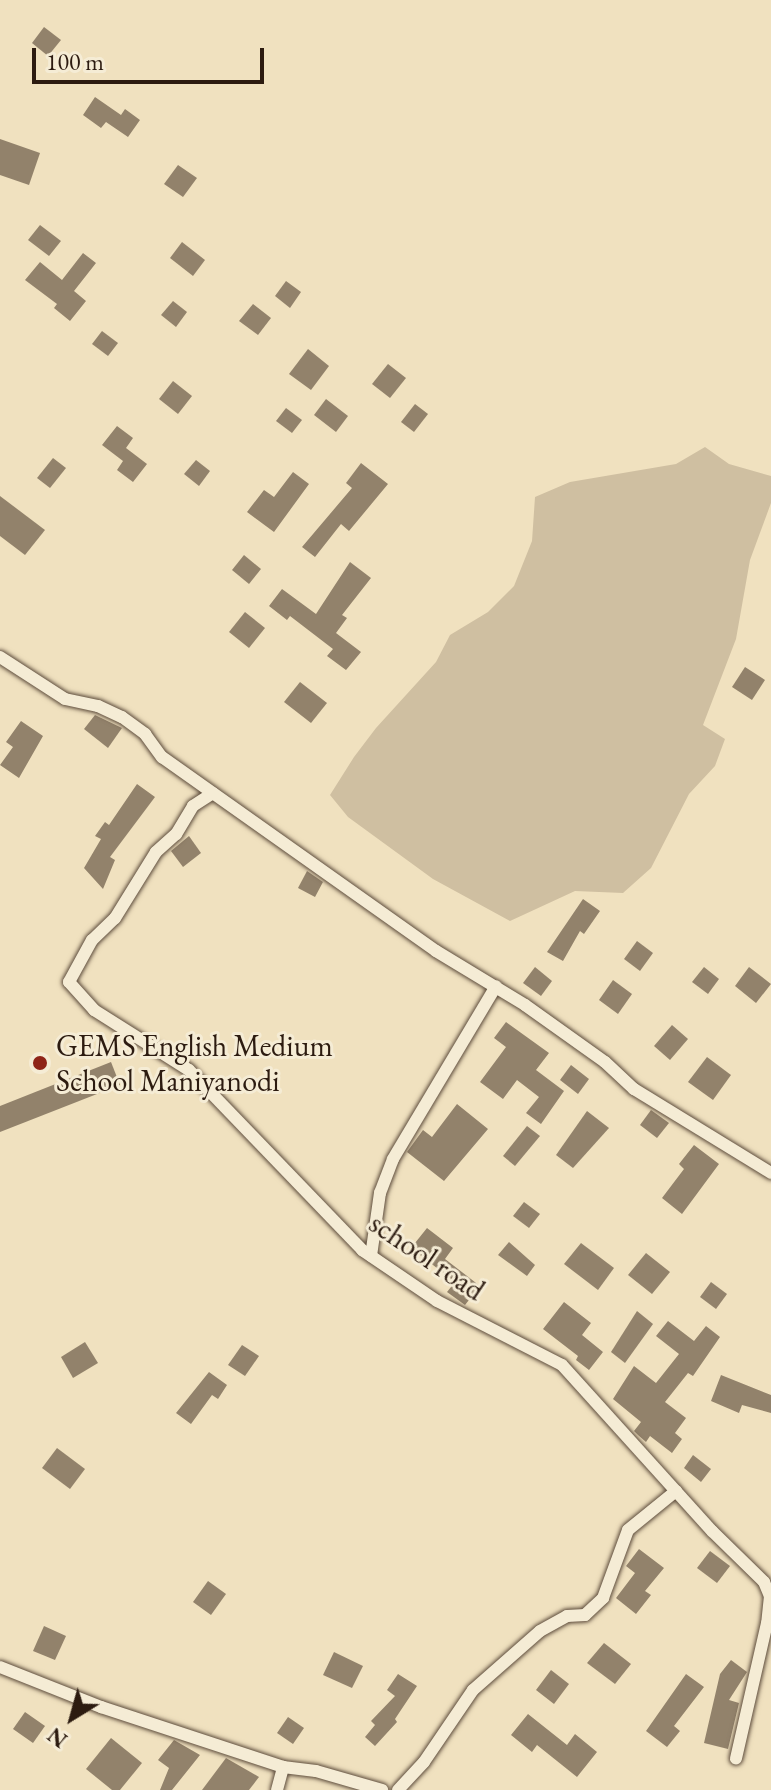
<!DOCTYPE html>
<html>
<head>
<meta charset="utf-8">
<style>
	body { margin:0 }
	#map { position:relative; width:771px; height:1790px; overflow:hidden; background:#f0e1bf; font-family:"EB Garamond",serif }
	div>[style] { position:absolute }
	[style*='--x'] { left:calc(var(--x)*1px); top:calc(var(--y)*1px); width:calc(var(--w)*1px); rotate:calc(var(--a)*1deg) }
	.green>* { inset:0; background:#cfbfa1 }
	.building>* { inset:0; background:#92826b }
	.roads { filter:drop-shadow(0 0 2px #5d4c3c) drop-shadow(0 0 2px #5d4c3c) }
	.street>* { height:12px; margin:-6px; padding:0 6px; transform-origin:6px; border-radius:6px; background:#f5ecd5 }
	.dots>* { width:22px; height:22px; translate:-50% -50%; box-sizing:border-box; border:4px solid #f5ecd5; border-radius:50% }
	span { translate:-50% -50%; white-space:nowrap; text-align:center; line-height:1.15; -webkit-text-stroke:6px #f5ecd5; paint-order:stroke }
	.poi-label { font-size:30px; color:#2c1b10 }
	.left { translate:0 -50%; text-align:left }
	.street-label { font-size:30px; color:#2c1b10 }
	.north { position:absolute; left:32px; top:1678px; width:80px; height:80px; -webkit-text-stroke:6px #f5ecd5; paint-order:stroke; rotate:217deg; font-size:22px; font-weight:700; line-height:32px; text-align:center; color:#2c1b10 }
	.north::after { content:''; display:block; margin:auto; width:28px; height:36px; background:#2c1b10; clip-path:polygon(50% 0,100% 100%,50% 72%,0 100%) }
	.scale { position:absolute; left:32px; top:48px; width:232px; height:36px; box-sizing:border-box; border:4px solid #2c1b10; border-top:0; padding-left:10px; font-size:24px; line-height:28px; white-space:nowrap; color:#2c1b10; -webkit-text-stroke:6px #f5ecd5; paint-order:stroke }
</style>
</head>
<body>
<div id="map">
	<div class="green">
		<i style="clip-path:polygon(705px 447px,729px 464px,771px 476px,771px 503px,750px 560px,736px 639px,703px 725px,725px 739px,715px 766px,689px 794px,651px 868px,623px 893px,575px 891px,510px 921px,433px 879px,348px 817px,330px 795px,354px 757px,376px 728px,436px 662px,450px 635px,488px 612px,514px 586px,532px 541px,535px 497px,570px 482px,676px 464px)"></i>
	</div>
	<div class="building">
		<i style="clip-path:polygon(44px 27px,61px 40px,48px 56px,32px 43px)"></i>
		<i style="clip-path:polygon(95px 97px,121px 115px,125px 109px,140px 120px,128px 137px,106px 122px,101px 128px,83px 115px)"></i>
		<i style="clip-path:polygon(0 139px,40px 153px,29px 185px,0 175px)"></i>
		<i style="clip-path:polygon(178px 165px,197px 178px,183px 197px,164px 184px)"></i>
		<i style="clip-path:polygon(40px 225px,61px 241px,49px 256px,28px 240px)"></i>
		<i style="clip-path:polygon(182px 242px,205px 260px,193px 276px,170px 258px)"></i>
		<i style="clip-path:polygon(83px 253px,96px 263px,74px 291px,86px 301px,70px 321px,54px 308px,57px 304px,25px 280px,40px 262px,62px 280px)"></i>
		<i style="clip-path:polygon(286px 281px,301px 292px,290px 308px,275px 296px)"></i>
		<i style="clip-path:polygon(173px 301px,187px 312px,176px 327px,161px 315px)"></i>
		<i style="clip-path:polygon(253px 304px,271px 318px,258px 335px,239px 321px)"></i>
		<i style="clip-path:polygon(102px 331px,118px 343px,108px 356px,92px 344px)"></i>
		<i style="clip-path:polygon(308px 349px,329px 366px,311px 390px,289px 374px)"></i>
		<i style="clip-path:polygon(388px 364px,406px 378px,390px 398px,372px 384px)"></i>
		<i style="clip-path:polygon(173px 381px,192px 396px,178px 414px,159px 399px)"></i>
		<i style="clip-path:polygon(326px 399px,348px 416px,336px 432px,314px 415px)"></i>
		<i style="clip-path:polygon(415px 404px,428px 414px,414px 432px,401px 422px)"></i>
		<i style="clip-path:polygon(286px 408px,302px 420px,292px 433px,276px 421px)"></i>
		<i style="clip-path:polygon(117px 426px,133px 438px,126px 448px,147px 464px,133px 482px,117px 470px,123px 461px,102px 445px)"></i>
		<i style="clip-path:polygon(53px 458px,66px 468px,50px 488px,37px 478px)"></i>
		<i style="clip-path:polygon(196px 460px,210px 471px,199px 486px,184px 474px)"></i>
		<i style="clip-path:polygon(361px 463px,388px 484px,349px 531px,341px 524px,315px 557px,302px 547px,352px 488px,346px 483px)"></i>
		<i style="clip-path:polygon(293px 472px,309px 484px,274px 532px,247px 512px,264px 490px,274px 497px)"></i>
		<i style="clip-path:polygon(0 496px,45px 530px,25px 555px,0 536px)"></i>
		<i style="clip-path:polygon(244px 555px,261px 569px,249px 584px,232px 570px)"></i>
		<i style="clip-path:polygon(350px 562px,371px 578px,342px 615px,347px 618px,336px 633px,361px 652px,346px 670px,327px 656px,333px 649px,290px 616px,287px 620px,269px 606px,282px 589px,316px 614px)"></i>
		<i style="clip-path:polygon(245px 612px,265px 628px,249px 648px,229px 632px)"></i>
		<i style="clip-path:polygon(745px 667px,765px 680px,752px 700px,732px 687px)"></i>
		<i style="clip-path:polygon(300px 682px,327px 703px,311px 723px,284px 702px)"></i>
		<i style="clip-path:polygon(95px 715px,122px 728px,108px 748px,84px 729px)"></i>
		<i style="clip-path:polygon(21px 721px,43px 736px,19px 778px,0 765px,13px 747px,6px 742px)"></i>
		<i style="clip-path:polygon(137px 784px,155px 797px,110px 857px,115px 860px,103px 889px,84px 868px,101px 839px,95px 836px,105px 822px,109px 825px)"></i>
		<i style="clip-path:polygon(189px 836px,201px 853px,183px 867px,171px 851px)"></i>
		<i style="clip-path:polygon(307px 871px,323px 882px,315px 897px,298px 888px)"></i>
		<i style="clip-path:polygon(583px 899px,600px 911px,584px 934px,580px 931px,563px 961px,547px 952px)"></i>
		<i style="clip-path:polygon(637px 941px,653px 953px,640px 971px,624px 959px)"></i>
		<i style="clip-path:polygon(535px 967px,552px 981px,541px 996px,523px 983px)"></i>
		<i style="clip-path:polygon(704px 967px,719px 979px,708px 994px,692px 982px)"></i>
		<i style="clip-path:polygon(749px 967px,771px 984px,756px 1003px,735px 986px)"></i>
		<i style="clip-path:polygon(613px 980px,632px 994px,618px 1014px,599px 1000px)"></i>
		<i style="clip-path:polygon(506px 1022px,549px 1053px,536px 1070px,564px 1091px,541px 1124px,526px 1113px,539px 1097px,517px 1080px,503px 1099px,480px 1082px,506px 1047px,494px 1038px)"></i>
		<i style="clip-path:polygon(672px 1025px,688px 1039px,670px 1060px,654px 1046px)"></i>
		<i style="clip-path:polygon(707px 1057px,731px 1075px,713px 1100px,688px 1082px)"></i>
		<i style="clip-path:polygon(111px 1062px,120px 1085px,0 1132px,0 1106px)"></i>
		<i style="clip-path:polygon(571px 1065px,589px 1079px,578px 1094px,560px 1080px)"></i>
		<i style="clip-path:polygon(457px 1104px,488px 1129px,444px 1181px,407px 1152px,423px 1130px,432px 1137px)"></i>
		<i style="clip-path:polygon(651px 1110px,669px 1123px,657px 1138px,640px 1125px)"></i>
		<i style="clip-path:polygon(587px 1111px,609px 1128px,573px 1168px,556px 1155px)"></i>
		<i style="clip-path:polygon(527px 1126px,540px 1136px,515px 1166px,503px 1156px)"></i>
		<i style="clip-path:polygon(694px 1145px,719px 1164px,682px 1214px,662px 1198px,684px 1169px,679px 1164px)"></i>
		<i style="clip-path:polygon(524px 1202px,540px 1214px,529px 1228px,513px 1216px)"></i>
		<i style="clip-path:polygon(427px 1228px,453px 1248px,445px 1259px,480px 1286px,465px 1305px,447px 1292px,455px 1282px,411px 1248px)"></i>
		<i style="clip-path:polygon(509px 1242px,535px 1265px,527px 1276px,498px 1255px)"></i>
		<i style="clip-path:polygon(581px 1243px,614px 1268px,598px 1290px,564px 1264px)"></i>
		<i style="clip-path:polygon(646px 1253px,670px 1272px,652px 1294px,628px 1275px)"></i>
		<i style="clip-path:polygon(711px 1282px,727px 1294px,716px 1309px,700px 1297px)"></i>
		<i style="clip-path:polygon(564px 1302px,591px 1323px,582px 1335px,603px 1352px,589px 1370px,576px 1360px,578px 1356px,543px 1329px)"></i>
		<i style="clip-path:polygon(637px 1311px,653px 1324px,625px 1363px,611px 1352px)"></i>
		<i style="clip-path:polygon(668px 1321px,694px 1341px,706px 1326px,720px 1337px,693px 1376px,688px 1373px,665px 1402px,686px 1418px,675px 1433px,682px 1439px,672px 1453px,650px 1436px,646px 1442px,638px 1435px,634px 1431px,641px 1422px,613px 1399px,634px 1366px,656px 1383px,679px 1354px,656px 1336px)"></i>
		<i style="clip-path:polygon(85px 1342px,98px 1363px,73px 1378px,61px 1357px)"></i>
		<i style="clip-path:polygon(242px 1345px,259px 1356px,245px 1376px,228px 1365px)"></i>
		<i style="clip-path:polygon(209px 1372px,227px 1385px,218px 1399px,212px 1395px,191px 1424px,176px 1413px)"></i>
		<i style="clip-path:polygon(721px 1375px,771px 1395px,771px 1413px,742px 1405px,739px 1413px,711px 1401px)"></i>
		<i style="clip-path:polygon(57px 1448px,85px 1469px,70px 1489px,42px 1468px)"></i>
		<i style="clip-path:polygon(693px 1455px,711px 1469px,701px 1482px,684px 1468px)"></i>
		<i style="clip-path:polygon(639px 1549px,664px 1568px,645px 1591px,651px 1595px,636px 1614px,616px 1598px,635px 1573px,626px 1566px)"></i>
		<i style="clip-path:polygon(710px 1551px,730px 1566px,717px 1583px,697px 1568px)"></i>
		<i style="clip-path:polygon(208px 1581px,226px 1594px,211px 1615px,193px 1602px)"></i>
		<i style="clip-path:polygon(44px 1626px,66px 1636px,55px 1660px,33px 1651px)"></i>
		<i style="clip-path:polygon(604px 1643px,631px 1664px,615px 1684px,587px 1663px)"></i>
		<i style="clip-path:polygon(334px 1652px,363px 1666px,352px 1688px,323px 1675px)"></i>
		<i style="clip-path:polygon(731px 1660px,747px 1672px,729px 1700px,739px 1703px,728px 1749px,704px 1743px,720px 1674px)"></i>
		<i style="clip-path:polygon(551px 1670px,569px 1684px,554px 1704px,536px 1690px)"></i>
		<i style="clip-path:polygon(398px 1674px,417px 1686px,395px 1719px,397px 1722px,375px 1746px,365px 1737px,375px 1725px,371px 1721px,395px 1696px,387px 1690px)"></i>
		<i style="clip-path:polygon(686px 1674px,704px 1687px,674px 1726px,680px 1731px,667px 1747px,646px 1731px)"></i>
		<i style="clip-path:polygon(25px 1712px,45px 1726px,33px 1743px,13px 1729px)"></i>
		<i style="clip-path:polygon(528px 1714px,567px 1745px,575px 1734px,597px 1752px,577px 1777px,537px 1745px,532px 1752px,511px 1735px)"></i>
		<i style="clip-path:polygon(288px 1717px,304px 1728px,293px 1744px,277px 1733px)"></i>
		<i style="clip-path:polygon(111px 1738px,142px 1763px,120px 1790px,112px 1790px,86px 1769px)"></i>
		<i style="clip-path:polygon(174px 1740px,200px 1755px,172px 1790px,160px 1790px,169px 1768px,158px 1760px)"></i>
		<i style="clip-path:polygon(226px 1758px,259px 1777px,249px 1790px,202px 1790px)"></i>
	</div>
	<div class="roads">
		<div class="street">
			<i style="--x:0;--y:657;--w:77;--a:32.9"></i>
			<i style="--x:65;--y:699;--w:34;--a:12"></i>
			<i style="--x:98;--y:706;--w:26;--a:25"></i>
			<i style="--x:122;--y:717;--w:29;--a:36"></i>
			<i style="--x:145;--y:734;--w:29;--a:54"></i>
			<i style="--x:162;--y:757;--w:336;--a:35.3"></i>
			<i style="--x:436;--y:951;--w:104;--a:31.2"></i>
			<i style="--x:525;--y:1005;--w:98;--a:35.5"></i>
			<i style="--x:605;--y:1062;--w:40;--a:43"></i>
			<i style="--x:634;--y:1089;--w:161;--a:31.5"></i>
			<i style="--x:213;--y:793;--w:24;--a:147"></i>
			<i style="--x:193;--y:806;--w:33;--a:121"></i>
			<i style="--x:176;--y:834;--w:27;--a:138"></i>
			<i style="--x:156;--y:852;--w:78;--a:121.8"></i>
			<i style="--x:115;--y:918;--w:32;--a:136"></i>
			<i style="--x:92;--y:940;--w:48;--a:118.7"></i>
			<i style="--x:69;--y:982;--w:38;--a:48"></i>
			<i style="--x:94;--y:1010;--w:112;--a:32.3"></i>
			<i style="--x:189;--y:1070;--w:250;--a:46.1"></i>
			<i style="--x:362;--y:1250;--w:91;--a:34.2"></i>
			<i style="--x:437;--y:1301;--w:140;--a:27.1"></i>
			<i style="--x:562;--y:1365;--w:224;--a:47.9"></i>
			<i style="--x:712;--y:1531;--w:73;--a:44.4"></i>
			<i style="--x:764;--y:1582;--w:15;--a:67"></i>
			<i style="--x:770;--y:1596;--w:27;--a:96"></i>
			<i style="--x:767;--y:1623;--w:139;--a:102.9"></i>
			<i style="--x:371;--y:1256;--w:64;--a:-81.9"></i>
			<i style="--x:380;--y:1193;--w:36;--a:-69"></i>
			<i style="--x:393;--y:1159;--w:201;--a:-59.2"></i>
			<i style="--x:0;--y:1667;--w:109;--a:21.6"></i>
			<i style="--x:101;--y:1707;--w:192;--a:18.2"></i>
			<i style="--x:277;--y:1790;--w:24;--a:-75"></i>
			<i style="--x:283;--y:1767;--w:33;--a:7"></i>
			<i style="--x:316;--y:1771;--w:69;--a:16.1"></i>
			<i style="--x:398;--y:1790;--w:38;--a:-47"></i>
			<i style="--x:424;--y:1762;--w:87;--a:-55.8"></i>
			<i style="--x:473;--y:1690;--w:89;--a:-41.4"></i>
			<i style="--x:540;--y:1631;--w:31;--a:-29"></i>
			<i style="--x:567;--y:1616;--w:18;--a:-3"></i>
			<i style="--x:585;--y:1615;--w:25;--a:-43"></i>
			<i style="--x:603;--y:1598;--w:72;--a:-69.8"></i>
			<i style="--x:628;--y:1530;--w:62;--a:-39.1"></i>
		</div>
	</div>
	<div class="dots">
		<i style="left:40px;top:1063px;background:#8f2418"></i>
	</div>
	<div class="poi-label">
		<span class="left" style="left:56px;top:1063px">GEMS English Medium<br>School Maniyanodi</span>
	</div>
	<div class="street-label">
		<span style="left:427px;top:1257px;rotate:34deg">school road</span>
	</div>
	<div class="north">N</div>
	<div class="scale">100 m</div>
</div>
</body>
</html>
